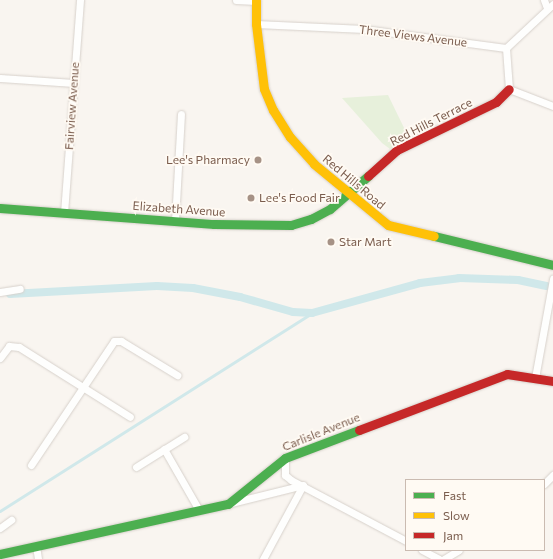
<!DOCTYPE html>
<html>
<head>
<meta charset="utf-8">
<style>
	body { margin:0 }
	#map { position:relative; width:553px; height:559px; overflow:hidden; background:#f9f5f0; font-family:Commissioner,sans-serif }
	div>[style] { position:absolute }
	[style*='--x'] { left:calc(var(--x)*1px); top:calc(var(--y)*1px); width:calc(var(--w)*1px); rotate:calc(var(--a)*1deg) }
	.green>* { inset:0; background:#e7f0db }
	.stream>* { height:2.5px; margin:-1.25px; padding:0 1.25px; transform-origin:1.25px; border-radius:1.25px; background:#d0e8ea }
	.canal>* { height:8px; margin:-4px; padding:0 4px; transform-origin:4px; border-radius:4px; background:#d0e8ea }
	.roads { filter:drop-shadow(0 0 1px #d7d1cb) drop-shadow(0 0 1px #d7d1cb) }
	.street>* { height:7px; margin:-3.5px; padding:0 3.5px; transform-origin:3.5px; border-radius:3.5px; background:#fefefd }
	.fast>* { height:9px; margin:-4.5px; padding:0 4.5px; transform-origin:4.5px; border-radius:4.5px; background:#4caf50 }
	.slow>* { height:9px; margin:-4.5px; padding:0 4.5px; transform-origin:4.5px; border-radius:4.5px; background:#ffc107 }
	.jam>* { height:9px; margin:-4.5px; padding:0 4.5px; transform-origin:4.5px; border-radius:4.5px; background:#c62828 }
	.dots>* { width:11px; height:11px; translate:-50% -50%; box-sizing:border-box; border:2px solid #fffaf3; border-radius:50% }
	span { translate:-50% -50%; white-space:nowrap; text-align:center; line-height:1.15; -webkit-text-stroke:3.5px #fffaf3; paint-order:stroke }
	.street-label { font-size:12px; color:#7a5c4d }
	.poi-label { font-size:12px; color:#7a5c4d }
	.right { translate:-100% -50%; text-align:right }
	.left { translate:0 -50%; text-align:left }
	.legend { position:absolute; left:405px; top:479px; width:140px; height:72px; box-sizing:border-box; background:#fffaf3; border:1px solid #cabbb1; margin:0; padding:5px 7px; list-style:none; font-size:12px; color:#7a5c4d }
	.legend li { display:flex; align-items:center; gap:8px; height:20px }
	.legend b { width:20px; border:1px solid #cabbb1 }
</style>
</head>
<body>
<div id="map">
	<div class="green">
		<i style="clip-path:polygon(388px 95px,409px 138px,390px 149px,382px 143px,342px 98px)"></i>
	</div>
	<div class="stream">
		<i style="--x:0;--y:511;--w:370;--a:-32.4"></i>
	</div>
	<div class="canal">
		<i style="--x:10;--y:294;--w:147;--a:-3.1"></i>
		<i style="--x:157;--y:286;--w:36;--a:3"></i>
		<i style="--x:193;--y:288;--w:48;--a:10.8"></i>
		<i style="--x:240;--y:297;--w:55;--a:15.8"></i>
		<i style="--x:293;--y:312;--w:19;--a:3"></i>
		<i style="--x:312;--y:313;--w:112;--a:-15.5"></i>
		<i style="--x:420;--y:283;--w:39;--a:-7"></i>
		<i style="--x:459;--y:278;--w:59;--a:1.9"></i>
		<i style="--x:518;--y:280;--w:29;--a:12"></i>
	</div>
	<div class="roads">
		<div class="street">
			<i style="--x:236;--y:0;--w:20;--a:3"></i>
			<i style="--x:544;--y:0;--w:9;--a:69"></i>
			<i style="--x:256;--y:24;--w:108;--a:2.7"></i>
			<i style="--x:364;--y:29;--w:143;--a:7.6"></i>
			<i style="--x:506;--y:48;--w:41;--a:85.8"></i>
			<i style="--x:509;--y:89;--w:47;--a:21.1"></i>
			<i style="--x:506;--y:48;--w:64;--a:-43.1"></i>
			<i style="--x:0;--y:78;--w:74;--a:3.9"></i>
			<i style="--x:64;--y:213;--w:214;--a:-85.7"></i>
			<i style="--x:175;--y:221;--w:107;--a:-86.8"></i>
			<i style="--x:0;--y:292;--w:20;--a:-9"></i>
			<i style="--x:0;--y:358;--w:15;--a:-53"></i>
			<i style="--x:9;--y:346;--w:10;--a:6"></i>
			<i style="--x:19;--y:347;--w:131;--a:32.2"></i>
			<i style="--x:535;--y:378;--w:101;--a:-79.7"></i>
			<i style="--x:164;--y:449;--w:70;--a:60.2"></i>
			<i style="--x:285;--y:458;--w:17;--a:90"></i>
			<i style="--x:285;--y:475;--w:8;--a:40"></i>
			<i style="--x:291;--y:480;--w:130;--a:27.9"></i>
			<i style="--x:31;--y:465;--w:149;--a:-56.2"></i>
			<i style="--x:114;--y:341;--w:7;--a:0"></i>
			<i style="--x:121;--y:341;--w:66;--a:31.3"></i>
			<i style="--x:136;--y:467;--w:57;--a:-32"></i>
			<i style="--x:544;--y:484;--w:13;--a:-45"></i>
			<i style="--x:231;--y:503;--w:74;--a:-14"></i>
			<i style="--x:0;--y:528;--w:14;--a:-36"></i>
			<i style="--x:36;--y:546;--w:13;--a:81"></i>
			<i style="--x:422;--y:550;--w:19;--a:28"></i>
			<i style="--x:263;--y:559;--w:84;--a:-61.6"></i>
			<i style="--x:444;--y:559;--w:17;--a:-31"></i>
		</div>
		<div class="fast">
			<i style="--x:0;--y:208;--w:215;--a:4.3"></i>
			<i style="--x:214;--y:224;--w:77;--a:0.7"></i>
			<i style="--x:291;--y:225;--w:21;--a:-17"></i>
			<i style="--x:311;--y:219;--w:21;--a:-28"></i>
			<i style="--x:330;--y:209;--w:50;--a:-41"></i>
			<i style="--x:434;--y:236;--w:122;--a:13.7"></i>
			<i style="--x:0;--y:554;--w:233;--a:-12.4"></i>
			<i style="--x:228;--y:504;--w:73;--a:-38.9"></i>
			<i style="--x:285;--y:458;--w:79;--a:-20.7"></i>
		</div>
		<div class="slow">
			<i style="--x:256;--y:0;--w:24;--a:90"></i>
			<i style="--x:256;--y:24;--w:65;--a:83"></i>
			<i style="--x:264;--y:89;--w:23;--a:67"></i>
			<i style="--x:273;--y:110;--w:32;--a:58"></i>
			<i style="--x:290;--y:137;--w:36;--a:48"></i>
			<i style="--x:314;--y:164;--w:96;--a:39.5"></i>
			<i style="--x:388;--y:225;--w:47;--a:13.4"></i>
		</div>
		<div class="jam">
			<i style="--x:368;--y:176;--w:39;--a:-42"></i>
			<i style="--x:397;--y:150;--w:110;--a:-25.9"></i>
			<i style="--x:496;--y:102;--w:18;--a:-45"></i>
			<i style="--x:359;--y:430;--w:158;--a:-20.7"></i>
			<i style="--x:507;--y:374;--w:47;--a:8.7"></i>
		</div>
	</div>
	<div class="dots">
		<i style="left:258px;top:160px;background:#a69286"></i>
		<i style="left:251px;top:198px;background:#a69286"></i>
		<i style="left:331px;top:242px;background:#a69286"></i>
	</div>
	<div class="street-label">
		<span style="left:413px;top:36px;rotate:7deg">Three Views Avenue</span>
		<span style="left:72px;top:106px;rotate:-86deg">Fairview Avenue</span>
		<span style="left:431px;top:122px;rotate:-27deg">Red Hills Terrace</span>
		<span style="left:354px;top:182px;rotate:40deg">Red Hills Road</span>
		<span style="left:179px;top:209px;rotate:4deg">Elizabeth Avenue</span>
		<span style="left:321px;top:432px;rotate:-22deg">Carlisle Avenue</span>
	</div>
	<div class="poi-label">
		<span class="right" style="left:250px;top:160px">Lee's Pharmacy</span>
		<span class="left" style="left:259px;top:198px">Lee's Food Fair</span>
		<span class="left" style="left:339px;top:242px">Star Mart</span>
	</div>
	<ul class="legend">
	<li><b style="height:5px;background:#4caf50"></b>Fast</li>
	<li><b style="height:5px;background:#ffc107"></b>Slow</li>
	<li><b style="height:5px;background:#c62828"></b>Jam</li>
	</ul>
</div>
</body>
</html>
